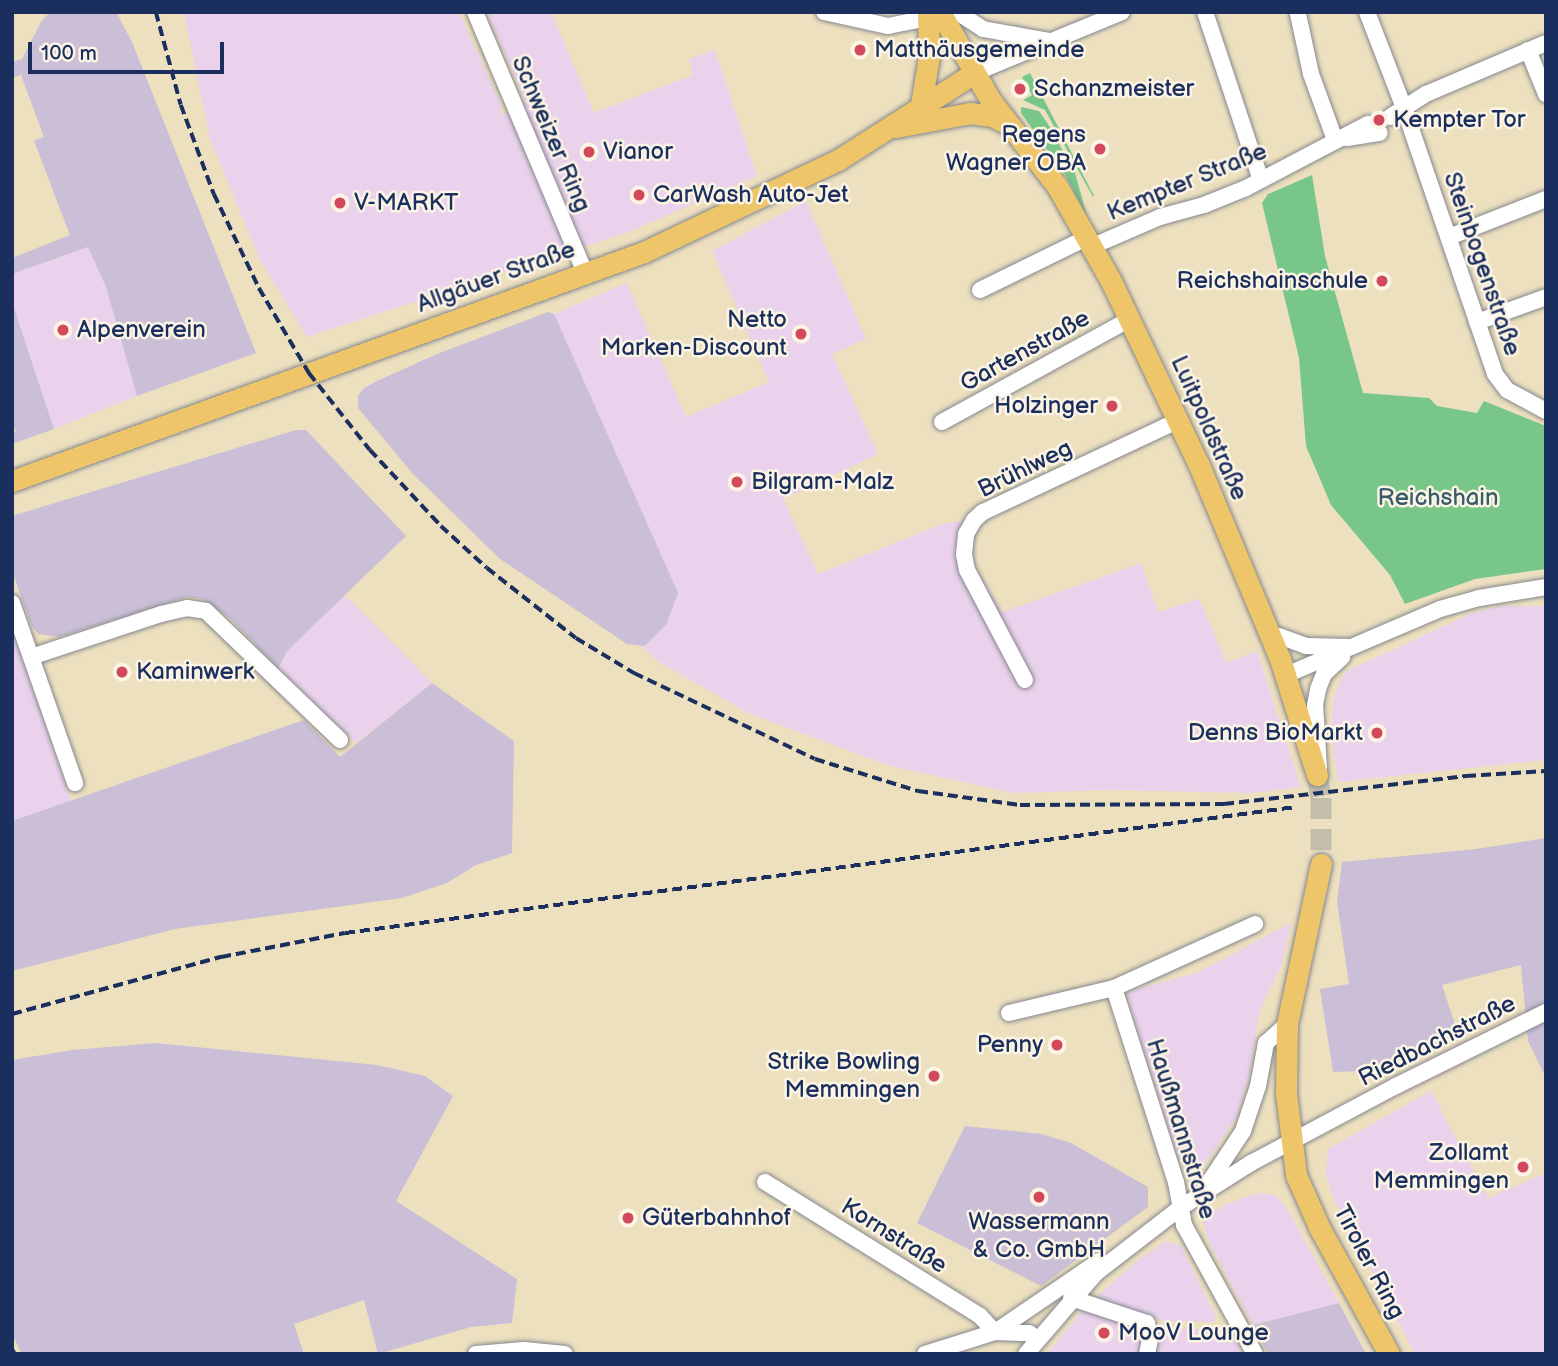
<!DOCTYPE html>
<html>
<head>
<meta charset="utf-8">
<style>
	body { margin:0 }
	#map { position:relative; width:1558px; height:1366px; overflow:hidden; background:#ede0bf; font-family:"Balsamiq Sans",sans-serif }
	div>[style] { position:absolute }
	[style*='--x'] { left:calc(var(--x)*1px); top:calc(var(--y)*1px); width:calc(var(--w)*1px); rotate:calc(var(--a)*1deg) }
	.built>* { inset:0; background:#ead1ec }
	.industrial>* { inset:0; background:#cabfd6 }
	.green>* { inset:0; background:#78c788 }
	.major-tunnel>* { height:21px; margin-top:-10.5px; transform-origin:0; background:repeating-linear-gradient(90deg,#c3bdac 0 21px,transparent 0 31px) }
	.roads { filter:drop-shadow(0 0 2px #84888e) drop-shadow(0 0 2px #84888e) }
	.minor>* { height:16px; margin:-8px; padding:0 8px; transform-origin:8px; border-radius:8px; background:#fff }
	.major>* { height:21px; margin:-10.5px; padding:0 10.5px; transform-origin:10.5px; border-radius:10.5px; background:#eec569 }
	.rail>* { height:3.5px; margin-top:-1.75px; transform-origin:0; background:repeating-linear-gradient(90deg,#1b2f5e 0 10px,transparent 0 15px) }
	.dots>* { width:19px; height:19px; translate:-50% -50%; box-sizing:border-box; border:4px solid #fcf5e5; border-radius:50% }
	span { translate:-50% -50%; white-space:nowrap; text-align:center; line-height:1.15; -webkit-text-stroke:5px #fcf5e5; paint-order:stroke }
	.poi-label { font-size:24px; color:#1b2f5e }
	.left { translate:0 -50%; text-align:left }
	.right { translate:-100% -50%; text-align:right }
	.street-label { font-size:24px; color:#1b2f5e }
	.park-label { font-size:24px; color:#375d6b }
	.frame { position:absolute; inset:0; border:14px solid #1b2f5e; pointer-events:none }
	.scale { position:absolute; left:28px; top:42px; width:196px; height:32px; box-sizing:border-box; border:4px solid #1b2f5e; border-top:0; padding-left:9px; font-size:21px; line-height:24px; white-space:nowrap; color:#1b2f5e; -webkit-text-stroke:5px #fcf5e5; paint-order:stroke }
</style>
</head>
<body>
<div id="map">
	<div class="built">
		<i style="clip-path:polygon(184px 12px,459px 12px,501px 105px,500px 115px,526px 103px,487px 12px,551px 12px,594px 113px,693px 75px,689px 59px,715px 50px,757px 176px,629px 232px,307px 337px,260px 260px,210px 139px)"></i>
		<i style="clip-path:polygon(806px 201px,866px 339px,832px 354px,878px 454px,783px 499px,818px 574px,945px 523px,964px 521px,973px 537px,974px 565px,1003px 612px,1141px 563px,1158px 612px,1199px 599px,1227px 663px,1257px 651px,1301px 787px,1251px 793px,1111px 790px,1012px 793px,887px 765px,748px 713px,659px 662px,640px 645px,678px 593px,554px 314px,627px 283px,686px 417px,769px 382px,712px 251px)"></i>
		<i style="clip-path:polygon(88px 247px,106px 287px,137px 396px,54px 429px,12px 302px,12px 274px)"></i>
		<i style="clip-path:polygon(345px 595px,432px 683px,356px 743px,278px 668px,288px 650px)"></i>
		<i style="clip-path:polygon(1500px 606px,1546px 606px,1546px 760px,1338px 782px,1331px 733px,1333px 700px,1341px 679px,1347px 671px,1472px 613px)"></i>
		<i style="clip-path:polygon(12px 628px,71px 801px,12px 821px)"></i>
		<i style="clip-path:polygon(1291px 923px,1281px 967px,1264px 1000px,1258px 1020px,1249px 1076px,1237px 1116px,1209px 1158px,1200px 1167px,1186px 1166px,1180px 1163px,1176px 1153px,1127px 996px,1131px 991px,1199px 972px)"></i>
		<i style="clip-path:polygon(1431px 1091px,1488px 1198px,1546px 1173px,1546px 1354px,1415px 1354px,1332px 1195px,1326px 1174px,1328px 1149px)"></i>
		<i style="clip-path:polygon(1258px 1193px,1275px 1195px,1287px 1209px,1339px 1303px,1253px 1325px,1209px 1242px,1203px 1222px,1206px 1216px,1229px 1203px)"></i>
		<i style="clip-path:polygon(1166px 1241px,1181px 1246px,1216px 1317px,1214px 1322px,1164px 1321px,1091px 1301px,1141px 1258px)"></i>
		<i style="clip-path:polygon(1084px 1309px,1138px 1325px,1145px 1331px,1141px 1354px,1047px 1354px)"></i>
		<i style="clip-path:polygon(1161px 1328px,1229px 1330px,1242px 1354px,1149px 1354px,1155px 1330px)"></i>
	</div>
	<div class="industrial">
		<i style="clip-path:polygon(50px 12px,116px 12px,132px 42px,256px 353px,137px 396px,106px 287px,88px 247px,12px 274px,12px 258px,70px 235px,34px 141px,44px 137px,21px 75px,12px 78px,12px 62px,22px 59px,41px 22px)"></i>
		<i style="clip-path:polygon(12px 302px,54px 429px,12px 444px,12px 433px,16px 432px,12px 422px)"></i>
		<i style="clip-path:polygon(548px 312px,554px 314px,678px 593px,666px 625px,645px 646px,627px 644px,500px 559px,413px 474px,358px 408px,358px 396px,364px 388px,377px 381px,437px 354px)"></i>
		<i style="clip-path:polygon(296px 430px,306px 430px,406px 536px,288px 650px,278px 668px,231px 619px,203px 599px,188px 597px,59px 637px,38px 634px,31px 625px,12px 571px,12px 516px)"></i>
		<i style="clip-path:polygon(432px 683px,514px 741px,512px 853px,476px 865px,447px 883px,402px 898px,175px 929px,12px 971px,12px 821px,304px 720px,340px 757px)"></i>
		<i style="clip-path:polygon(1546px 838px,1546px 1078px,1528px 1041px,1521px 965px,1442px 985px,1456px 1027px,1392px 1062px,1360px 1071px,1333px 1072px,1320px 989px,1349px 984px,1337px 902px,1342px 862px,1476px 849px)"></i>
		<i style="clip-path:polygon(156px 1043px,377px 1065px,425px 1076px,453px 1096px,396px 1201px,517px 1279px,512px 1323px,471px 1327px,378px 1354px,364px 1300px,294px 1324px,304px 1354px,22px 1354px,12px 1334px,12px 1060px,72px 1050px)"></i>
		<i style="clip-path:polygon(965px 1126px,1042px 1134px,1071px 1143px,1148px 1187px,1148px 1207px,1041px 1286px,917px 1223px)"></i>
		<i style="clip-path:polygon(1339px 1303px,1366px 1354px,1268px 1354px,1253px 1325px)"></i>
	</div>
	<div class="green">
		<i style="clip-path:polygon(1030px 73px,1094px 196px,1093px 197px,1045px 110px,1023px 100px,1032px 95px,1022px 77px)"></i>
		<i style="clip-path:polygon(1021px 107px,1039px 111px,1048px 124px,1075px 173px,1087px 216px,1066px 176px,1021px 113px)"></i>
		<i style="clip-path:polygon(1312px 175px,1325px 256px,1363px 393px,1429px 398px,1437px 406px,1477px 413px,1484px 401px,1546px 426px,1546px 569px,1475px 579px,1405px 604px,1390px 575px,1331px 505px,1306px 446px,1299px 358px,1262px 203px,1268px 194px)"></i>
	</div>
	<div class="major-tunnel">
		<i style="--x:1317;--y:775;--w:22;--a:80"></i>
		<i style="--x:1321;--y:797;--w:67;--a:90"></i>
	</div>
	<div class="roads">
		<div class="minor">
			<i style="--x:475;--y:12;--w:283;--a:67.1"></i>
			<i style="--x:824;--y:12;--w:66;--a:12.3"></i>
			<i style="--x:888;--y:26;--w:41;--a:-11.3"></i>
			<i style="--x:957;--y:12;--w:31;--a:33"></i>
			<i style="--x:983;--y:29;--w:68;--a:10.2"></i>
			<i style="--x:1205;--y:12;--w:177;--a:71.6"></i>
			<i style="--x:1367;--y:12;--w:103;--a:68.9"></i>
			<i style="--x:1404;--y:108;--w:281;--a:71.1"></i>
			<i style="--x:1495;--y:374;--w:20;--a:53"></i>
			<i style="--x:1507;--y:390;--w:44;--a:28.3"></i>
			<i style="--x:1298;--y:14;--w:61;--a:77.8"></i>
			<i style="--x:1311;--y:74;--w:70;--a:70"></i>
			<i style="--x:1528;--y:50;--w:48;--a:67.8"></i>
			<i style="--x:974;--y:73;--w:160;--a:-22.4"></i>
			<i style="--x:1390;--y:117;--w:43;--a:-32.6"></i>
			<i style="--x:1426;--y:94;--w:130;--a:-23"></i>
			<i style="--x:1347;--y:138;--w:33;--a:-9"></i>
			<i style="--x:1449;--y:237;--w:104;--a:-21.4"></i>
			<i style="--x:1093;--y:246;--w:73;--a:-23.4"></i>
			<i style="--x:1160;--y:217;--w:46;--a:-15.3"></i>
			<i style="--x:1204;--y:205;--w:45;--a:-22"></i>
			<i style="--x:1246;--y:188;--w:138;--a:-27.7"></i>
			<i style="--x:980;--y:290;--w:120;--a:-26.1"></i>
			<i style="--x:1477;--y:322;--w:73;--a:-19.9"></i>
			<i style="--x:942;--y:422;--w:214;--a:-28.7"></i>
			<i style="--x:12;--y:603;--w:191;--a:70.7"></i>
			<i style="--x:1279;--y:636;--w:29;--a:20"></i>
			<i style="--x:1306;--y:646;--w:43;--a:1.3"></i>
			<i style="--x:31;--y:657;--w:137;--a:-18.3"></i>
			<i style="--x:161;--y:614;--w:27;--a:-13"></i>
			<i style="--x:187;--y:608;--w:19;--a:9"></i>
			<i style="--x:206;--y:611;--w:186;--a:43.9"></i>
			<i style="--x:1286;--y:675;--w:168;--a:-23.2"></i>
			<i style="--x:1440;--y:609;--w:41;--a:-15.8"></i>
			<i style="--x:1479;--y:598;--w:68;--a:-9.3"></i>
			<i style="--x:1025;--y:680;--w:124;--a:-117.8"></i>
			<i style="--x:967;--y:570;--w:16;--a:-101"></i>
			<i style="--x:964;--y:554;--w:20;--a:-84"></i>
			<i style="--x:966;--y:534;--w:16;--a:-60"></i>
			<i style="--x:974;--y:520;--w:12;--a:-42"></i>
			<i style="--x:983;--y:512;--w:217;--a:-25.1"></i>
			<i style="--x:1319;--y:768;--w:63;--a:-93.6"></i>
			<i style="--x:1315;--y:705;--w:16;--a:-79"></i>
			<i style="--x:1318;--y:689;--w:16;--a:-68"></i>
			<i style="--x:1324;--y:674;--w:25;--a:-43"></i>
			<i style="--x:1114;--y:988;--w:204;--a:72.3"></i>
			<i style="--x:1176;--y:1182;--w:44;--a:79.5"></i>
			<i style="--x:1184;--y:1225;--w:147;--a:61.2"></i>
			<i style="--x:1009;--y:1013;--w:108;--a:-13.4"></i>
			<i style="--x:1114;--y:988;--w:155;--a:-24.4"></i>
			<i style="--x:765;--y:1182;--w:253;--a:31.9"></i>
			<i style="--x:980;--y:1316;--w:22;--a:47"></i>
			<i style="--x:1204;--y:1190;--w:71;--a:-56.5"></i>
			<i style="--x:1243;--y:1131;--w:47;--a:-71.6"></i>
			<i style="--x:1258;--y:1086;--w:44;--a:-79.5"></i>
			<i style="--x:1266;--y:1043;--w:28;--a:-42"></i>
			<i style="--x:1071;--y:1298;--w:80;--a:18.2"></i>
			<i style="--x:1147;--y:1323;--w:16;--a:79"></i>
			<i style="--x:1150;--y:1339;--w:15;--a:101"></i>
			<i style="--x:995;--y:1332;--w:126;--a:-34.3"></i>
			<i style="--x:476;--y:1354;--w:48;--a:-4.8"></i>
			<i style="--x:524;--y:1350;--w:41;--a:5.6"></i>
			<i style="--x:925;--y:1354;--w:73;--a:-17.4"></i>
			<i style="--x:995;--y:1332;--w:34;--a:2"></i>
			<i style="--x:1029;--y:1333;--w:10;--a:37"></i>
			<i style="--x:1026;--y:1354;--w:107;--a:-49.2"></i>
			<i style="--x:1096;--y:1273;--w:106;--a:-37.7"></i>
			<i style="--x:1180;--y:1208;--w:84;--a:-32.4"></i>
			<i style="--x:1251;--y:1163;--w:164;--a:-28"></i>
			<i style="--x:1396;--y:1086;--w:167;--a:-26.3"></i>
		</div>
		<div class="major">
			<i style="--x:940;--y:12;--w:103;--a:60.2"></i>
			<i style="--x:991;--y:101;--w:108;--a:52.2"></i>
			<i style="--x:1057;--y:186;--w:109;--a:60.4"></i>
			<i style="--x:1111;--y:281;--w:202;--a:64.5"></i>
			<i style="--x:1198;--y:463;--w:212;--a:67.3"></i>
			<i style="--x:1280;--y:659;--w:122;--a:72.3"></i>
			<i style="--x:921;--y:105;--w:50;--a:-80.7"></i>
			<i style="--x:929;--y:56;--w:44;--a:-91.3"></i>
			<i style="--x:896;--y:127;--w:75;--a:-10.7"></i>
			<i style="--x:970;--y:113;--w:22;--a:8"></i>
			<i style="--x:992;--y:116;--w:18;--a:27"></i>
			<i style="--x:12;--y:481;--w:672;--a:-19.92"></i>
			<i style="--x:644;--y:252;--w:215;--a:-25.4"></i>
			<i style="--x:838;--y:160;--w:161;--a:-32.6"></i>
			<i style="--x:1321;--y:864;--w:164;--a:102"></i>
			<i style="--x:1287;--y:1024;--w:69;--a:90.8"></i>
			<i style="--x:1286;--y:1093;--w:83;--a:83"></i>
			<i style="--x:1296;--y:1175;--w:57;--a:66.1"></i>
			<i style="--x:1319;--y:1227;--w:145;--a:61.1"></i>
		</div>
	</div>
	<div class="rail">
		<i style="--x:156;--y:12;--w:96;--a:75"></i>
		<i style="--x:181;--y:105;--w:95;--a:69.7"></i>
		<i style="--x:214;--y:194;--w:104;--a:64.4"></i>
		<i style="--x:259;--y:288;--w:99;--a:59.5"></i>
		<i style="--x:309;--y:373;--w:98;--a:51.6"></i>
		<i style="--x:370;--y:450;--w:104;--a:46.9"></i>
		<i style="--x:441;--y:526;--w:62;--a:42.4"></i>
		<i style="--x:487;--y:568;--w:113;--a:38.2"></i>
		<i style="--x:576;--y:638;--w:68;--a:31.1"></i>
		<i style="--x:634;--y:673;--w:200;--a:25.4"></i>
		<i style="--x:815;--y:759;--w:108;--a:17.3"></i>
		<i style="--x:918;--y:791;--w:103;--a:7.8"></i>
		<i style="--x:1020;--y:805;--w:204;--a:-0.3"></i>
		<i style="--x:1224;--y:804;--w:244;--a:-6.6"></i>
		<i style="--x:1466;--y:776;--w:80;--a:-3.6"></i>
		<i style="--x:12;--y:1014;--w:217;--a:-15.3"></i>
		<i style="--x:221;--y:957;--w:126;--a:-11"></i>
		<i style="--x:345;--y:933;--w:959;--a:-7.55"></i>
		<i style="--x:12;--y:1349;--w:6;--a:59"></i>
	</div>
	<div class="dots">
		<i style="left:860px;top:50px;background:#d1495b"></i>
		<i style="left:1020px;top:89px;background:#d1495b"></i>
		<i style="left:1379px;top:120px;background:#d1495b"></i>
		<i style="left:1100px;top:149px;background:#d1495b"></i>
		<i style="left:589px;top:152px;background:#d1495b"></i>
		<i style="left:639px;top:195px;background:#d1495b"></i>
		<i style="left:340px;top:203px;background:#d1495b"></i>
		<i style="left:1382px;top:281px;background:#d1495b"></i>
		<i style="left:63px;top:330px;background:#d1495b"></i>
		<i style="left:801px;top:334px;background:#d1495b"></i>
		<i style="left:1112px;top:406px;background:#d1495b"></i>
		<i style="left:737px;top:482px;background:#d1495b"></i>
		<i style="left:122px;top:672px;background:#d1495b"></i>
		<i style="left:1377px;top:733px;background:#d1495b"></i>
		<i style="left:1057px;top:1045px;background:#d1495b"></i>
		<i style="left:934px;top:1076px;background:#d1495b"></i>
		<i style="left:1523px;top:1167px;background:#d1495b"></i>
		<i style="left:1039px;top:1197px;background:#d1495b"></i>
		<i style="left:628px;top:1218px;background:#d1495b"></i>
		<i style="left:1104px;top:1333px;background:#d1495b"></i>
	</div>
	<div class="poi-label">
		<span class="left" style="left:874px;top:50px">Matthäusgemeinde</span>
		<span class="left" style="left:1034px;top:89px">Schanzmeister</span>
		<span class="left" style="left:1393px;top:120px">Kempter Tor</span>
		<span class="right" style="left:1086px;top:149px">Regens<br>Wagner OBA</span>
		<span class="left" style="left:603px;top:152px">Vianor</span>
		<span class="left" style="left:653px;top:195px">CarWash Auto-Jet</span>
		<span class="left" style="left:354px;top:203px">V-MARKT</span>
		<span class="right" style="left:1368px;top:281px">Reichshainschule</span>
		<span class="right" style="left:787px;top:334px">Netto<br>Marken-Discount</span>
		<span class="left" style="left:77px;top:330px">Alpenverein</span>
		<span class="right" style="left:1098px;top:406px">Holzinger</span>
		<span class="left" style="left:751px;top:482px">Bilgram-Malz</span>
		<span class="left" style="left:136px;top:672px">Kaminwerk</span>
		<span class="right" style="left:1363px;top:733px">Denns BioMarkt</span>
		<span class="right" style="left:1043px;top:1045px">Penny</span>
		<span class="right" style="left:920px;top:1076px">Strike Bowling<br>Memmingen</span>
		<span class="right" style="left:1509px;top:1167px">Zollamt<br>Memmingen</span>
		<span class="left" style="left:642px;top:1218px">Güterbahnhof</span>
		<span style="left:1039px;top:1236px">Wassermann<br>&amp; Co. GmbH</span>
		<span class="left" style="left:1118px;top:1333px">MooV Lounge</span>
	</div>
	<div class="street-label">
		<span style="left:551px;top:134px;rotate:67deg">Schweizer Ring</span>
		<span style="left:1187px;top:182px;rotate:-22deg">Kempter Straße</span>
		<span style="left:1482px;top:264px;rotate:71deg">Steinbogenstraße</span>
		<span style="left:496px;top:277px;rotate:-20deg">Allgäuer Straße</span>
		<span style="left:1025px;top:351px;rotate:-29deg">Gartenstraße</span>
		<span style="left:1209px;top:428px;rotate:66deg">Luitpoldstraße</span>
		<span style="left:1025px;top:469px;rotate:-26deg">Brühlweg</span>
		<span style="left:1437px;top:1041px;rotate:-27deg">Riedbachstraße</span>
		<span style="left:1181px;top:1129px;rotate:73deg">Haußmannstraße</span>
		<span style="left:894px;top:1236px;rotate:32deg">Kornstraße</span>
		<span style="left:1369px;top:1262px;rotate:62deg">Tiroler Ring</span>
	</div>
	<div class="park-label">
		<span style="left:1438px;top:498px">Reichshain</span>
	</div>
	<div class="frame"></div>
	<div class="scale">100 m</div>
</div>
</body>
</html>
